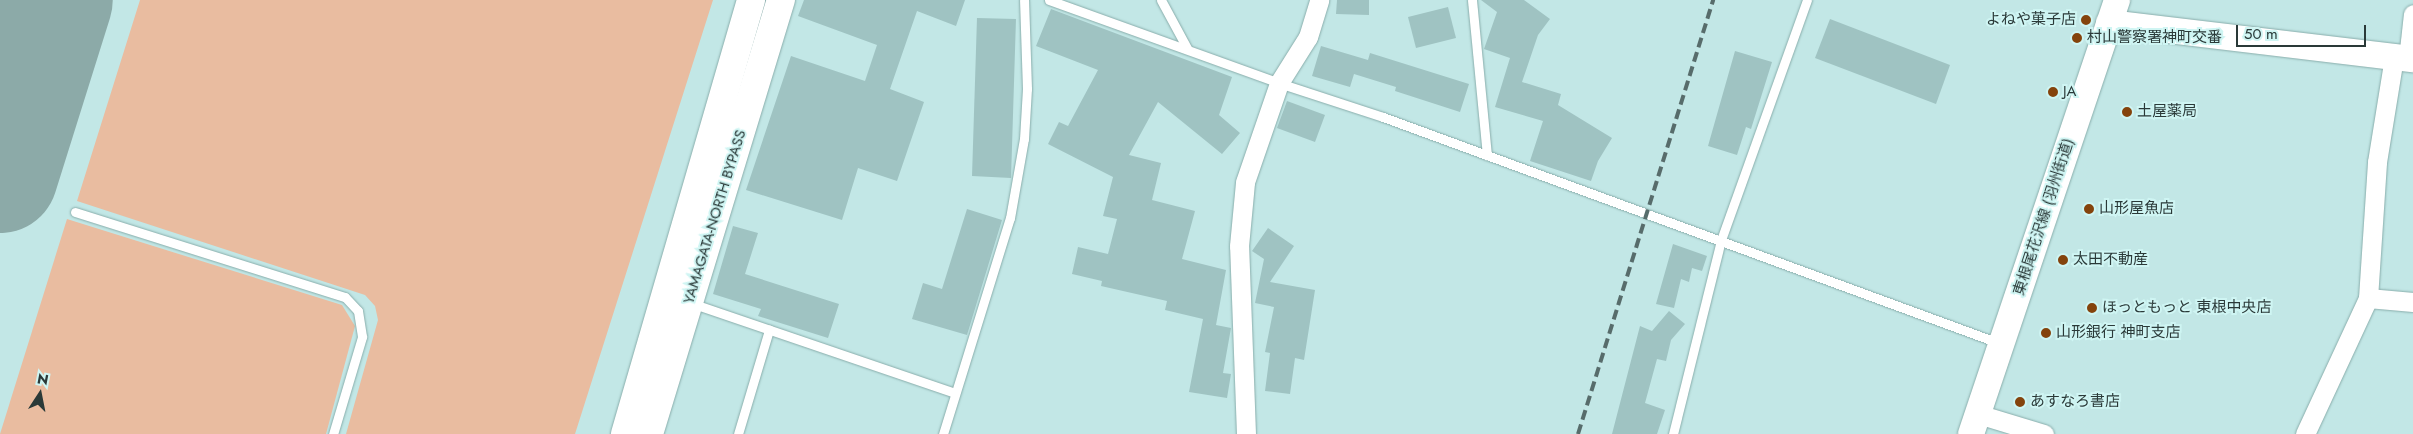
<!DOCTYPE html>
<html>
<head>
<meta charset="utf-8">
<style>
	body { margin:0 }
	#map { position:relative; width:2413px; height:434px; overflow:hidden; background:#c2e7e6; font-family:Jost,"Noto Sans JP",sans-serif }
	div>[style] { position:absolute }
	[style*='--x'] { left:calc(var(--x)*1px); top:calc(var(--y)*1px); width:calc(var(--w)*1px); rotate:calc(var(--a)*1deg) }
	.green>* { inset:0; background:#e9bca0 }
	.runway>* { height:116px; margin:-58px; padding:0 58px; transform-origin:58px; border-radius:58px; background:#8caaa8 }
	.building>* { inset:0; background:#9fc3c2 }
	.roads { filter:drop-shadow(0 0 1px #89adab) drop-shadow(0 0 1px #89adab) }
	.service>* { height:9px; margin:-4.5px; padding:0 4.5px; transform-origin:4.5px; border-radius:4.5px; background:#fff }
	.minor>* { height:19px; margin:-9.5px; padding:0 9.5px; transform-origin:9.5px; border-radius:9.5px; background:#fff }
	.secondary>* { height:26px; margin:-13px; padding:0 13px; transform-origin:13px; border-radius:13px; background:#fff }
	.trunk>* { height:28px; margin:-14px; padding:0 14px; transform-origin:14px; border-radius:14px; background:#fff }
	.rail>* { height:4px; margin-top:-2px; transform-origin:0; background:repeating-linear-gradient(90deg,#576c6b 0 10px,transparent 0 15px) }
	.dots>* { width:14px; height:14px; translate:-50% -50%; box-sizing:border-box; border:2px solid #cff5f3; border-radius:50% }
	span { translate:-50% -50%; white-space:nowrap; text-align:center; line-height:1.15; -webkit-text-stroke:4px #cff5f3; paint-order:stroke }
	.poi-label { font-size:15px; color:#2a3938 }
	.right { translate:-100% -50%; text-align:right }
	.left { translate:0 -50%; text-align:left }
	.street-label { font-size:15px; color:#2a3938 }
	.north { position:absolute; left:15px; top:369px; width:50px; height:50px; -webkit-text-stroke:4px #cff5f3; paint-order:stroke; rotate:11deg; font-size:14px; font-weight:700; line-height:20px; text-align:center; color:#2a3938 }
	.north::after { content:''; display:block; margin:auto; width:18px; height:22px; background:#2a3938; clip-path:polygon(50% 0,100% 100%,50% 72%,0 100%) }
	.scale { position:absolute; left:2236px; top:25px; width:130px; height:22px; box-sizing:border-box; border:2px solid #2a3938; border-top:0; padding-left:6px; font-size:15px; line-height:18px; white-space:nowrap; color:#2a3938; -webkit-text-stroke:4px #cff5f3; paint-order:stroke }
</style>
</head>
<body>
<div id="map">
	<div class="green">
		<i style="clip-path:polygon(140px 0,713px 0,575px 434px,346px 434px,378px 320px,375px 306px,365px 295px,77px 201px)"></i>
		<i style="clip-path:polygon(67px 219px,342px 305px,355px 326px,326px 434px,0 434px)"></i>
	</div>
	<div class="runway">
		<i style="--x:0;--y:175;--w:183;--a:-72.6"></i>
	</div>
	<div class="building">
		<i style="clip-path:polygon(804px 0,965px 0,956px 26px,917px 11px,890px 89px,924px 102px,897px 181px,858px 168px,842px 220px,746px 190px,791px 56px,865px 81px,877px 45px,798px 16px)"></i>
		<i style="clip-path:polygon(1337px 0,1369px 0,1369px 15px,1336px 14px)"></i>
		<i style="clip-path:polygon(1481px 0,1524px 0,1550px 19px,1538px 35px,1522px 82px,1561px 94px,1558px 105px,1612px 138px,1598px 161px,1591px 181px,1530px 161px,1543px 121px,1495px 107px,1510px 58px,1484px 49px,1497px 12px)"></i>
		<i style="clip-path:polygon(1448px 7px,1456px 38px,1416px 48px,1408px 17px)"></i>
		<i style="clip-path:polygon(1051px 9px,1232px 77px,1219px 115px,1240px 133px,1222px 154px,1158px 102px,1129px 155px,1161px 163px,1152px 200px,1195px 211px,1182px 259px,1226px 270px,1216px 325px,1231px 328px,1223px 373px,1231px 374px,1227px 398px,1189px 392px,1203px 319px,1165px 310px,1167px 301px,1101px 286px,1102px 281px,1072px 274px,1078px 247px,1108px 254px,1117px 219px,1103px 216px,1113px 177px,1048px 144px,1059px 122px,1068px 126px,1098px 70px,1036px 46px)"></i>
		<i style="clip-path:polygon(977px 18px,1016px 19px,1011px 178px,972px 176px)"></i>
		<i style="clip-path:polygon(1830px 19px,1950px 65px,1936px 104px,1815px 58px)"></i>
		<i style="clip-path:polygon(1321px 46px,1368px 60px,1370px 53px,1469px 84px,1460px 112px,1395px 91px,1396px 87px,1354px 74px,1350px 87px,1312px 76px)"></i>
		<i style="clip-path:polygon(1735px 51px,1772px 62px,1751px 129px,1746px 127px,1737px 155px,1708px 146px)"></i>
		<i style="clip-path:polygon(1287px 101px,1325px 115px,1315px 142px,1277px 128px)"></i>
		<i style="clip-path:polygon(967px 209px,1002px 220px,967px 335px,912px 319px,923px 283px,942px 289px)"></i>
		<i style="clip-path:polygon(733px 226px,758px 233px,745px 274px,839px 304px,828px 338px,758px 316px,761px 309px,713px 294px)"></i>
		<i style="clip-path:polygon(1268px 228px,1294px 246px,1270px 282px,1315px 290px,1304px 360px,1295px 358px,1290px 394px,1265px 391px,1270px 353px,1265px 352px,1274px 307px,1255px 303px,1264px 259px,1252px 251px)"></i>
		<i style="clip-path:polygon(1673px 244px,1707px 256px,1702px 271px,1692px 268px,1689px 282px,1681px 279px,1674px 308px,1656px 304px)"></i>
		<i style="clip-path:polygon(1669px 311px,1685px 324px,1671px 340px,1666px 361px,1657px 359px,1645px 403px,1665px 410px,1657px 434px,1612px 434px,1640px 326px,1652px 331px)"></i>
	</div>
	<div class="roads">
		<div class="service">
			<i style="--x:1049;--y:0;--w:245;--a:19.8"></i>
			<i style="--x:1279;--y:83;--w:109;--a:18.1"></i>
			<i style="--x:1383;--y:117;--w:656;--a:20.15"></i>
			<i style="--x:1161;--y:0;--w:55;--a:61.6"></i>
			<i style="--x:1472;--y:0;--w:156;--a:84.5"></i>
			<i style="--x:75;--y:212;--w:283;--a:17.5"></i>
			<i style="--x:345;--y:297;--w:19;--a:47"></i>
			<i style="--x:358;--y:311;--w:26;--a:81"></i>
			<i style="--x:362;--y:337;--w:101;--a:106.6"></i>
			<i style="--x:691;--y:303;--w:279;--a:18.8"></i>
			<i style="--x:738;--y:434;--w:109;--a:-73.4"></i>
			<i style="--x:943;--y:434;--w:226;--a:-72.8"></i>
			<i style="--x:1010;--y:218;--w:80;--a:-80"></i>
			<i style="--x:1024;--y:139;--w:50;--a:-86.6"></i>
			<i style="--x:1027;--y:89;--w:89;--a:-91.9"></i>
			<i style="--x:1673;--y:434;--w:200;--a:-76.1"></i>
			<i style="--x:1721;--y:240;--w:255;--a:-70.3"></i>
		</div>
		<div class="minor">
			<i style="--x:2408;--y:59;--w:45;--a:-83.7"></i>
			<i style="--x:2368;--y:298;--w:45;--a:5.1"></i>
			<i style="--x:1978;--y:414;--w:69;--a:16.9"></i>
			<i style="--x:1246;--y:434;--w:188;--a:-92.1"></i>
			<i style="--x:1239;--y:246;--w:64;--a:-84.6"></i>
			<i style="--x:1245;--y:182;--w:105;--a:-71"></i>
			<i style="--x:1279;--y:83;--w:54;--a:-57.8"></i>
			<i style="--x:1308;--y:37;--w:39;--a:-73"></i>
			<i style="--x:2305;--y:434;--w:150;--a:-65.1"></i>
			<i style="--x:2368;--y:298;--w:136;--a:-86.2"></i>
			<i style="--x:2377;--y:162;--w:106;--a:-80.8"></i>
		</div>
		<div class="secondary">
			<i style="--x:2109;--y:23;--w:306;--a:6.8"></i>
			<i style="--x:1971;--y:434;--w:458;--a:-71.4"></i>
		</div>
		<div class="trunk">
			<i style="--x:625;--y:434;--w:452;--a:-73.8"></i>
			<i style="--x:649;--y:434;--w:454;--a:-73.1"></i>
		</div>
	</div>
	<div class="rail">
		<i style="--x:1578;--y:434;--w:455;--a:-72.7"></i>
	</div>
	<div class="dots">
		<i style="left:2086px;top:20px;background:#84430c"></i>
		<i style="left:2077px;top:38px;background:#84430c"></i>
		<i style="left:2053px;top:92px;background:#84430c"></i>
		<i style="left:2127px;top:112px;background:#84430c"></i>
		<i style="left:2089px;top:209px;background:#84430c"></i>
		<i style="left:2063px;top:260px;background:#84430c"></i>
		<i style="left:2092px;top:308px;background:#84430c"></i>
		<i style="left:2046px;top:333px;background:#84430c"></i>
		<i style="left:2020px;top:402px;background:#84430c"></i>
	</div>
	<div class="poi-label">
		<span class="right" style="left:2076px;top:20px">よねや菓子店</span>
		<span class="left" style="left:2087px;top:38px">村山警察署神町交番</span>
		<span class="left" style="left:2063px;top:92px">JA</span>
		<span class="left" style="left:2137px;top:112px">土屋薬局</span>
		<span class="left" style="left:2099px;top:209px">山形屋魚店</span>
		<span class="left" style="left:2073px;top:260px">太田不動産</span>
		<span class="left" style="left:2102px;top:308px">ほっともっと 東根中央店</span>
		<span class="left" style="left:2056px;top:333px">山形銀行 神町支店</span>
		<span class="left" style="left:2030px;top:402px">あすなろ書店</span>
	</div>
	<div class="street-label">
		<span style="left:715px;top:217px;rotate:-73deg">YAMAGATA-NORTH BYPASS</span>
		<span style="left:2044px;top:217px;rotate:-72deg">東根尾花沢線 (羽州街道)</span>
	</div>
	<div class="north">N</div>
	<div class="scale">50 m</div>
</div>
</body>
</html>
